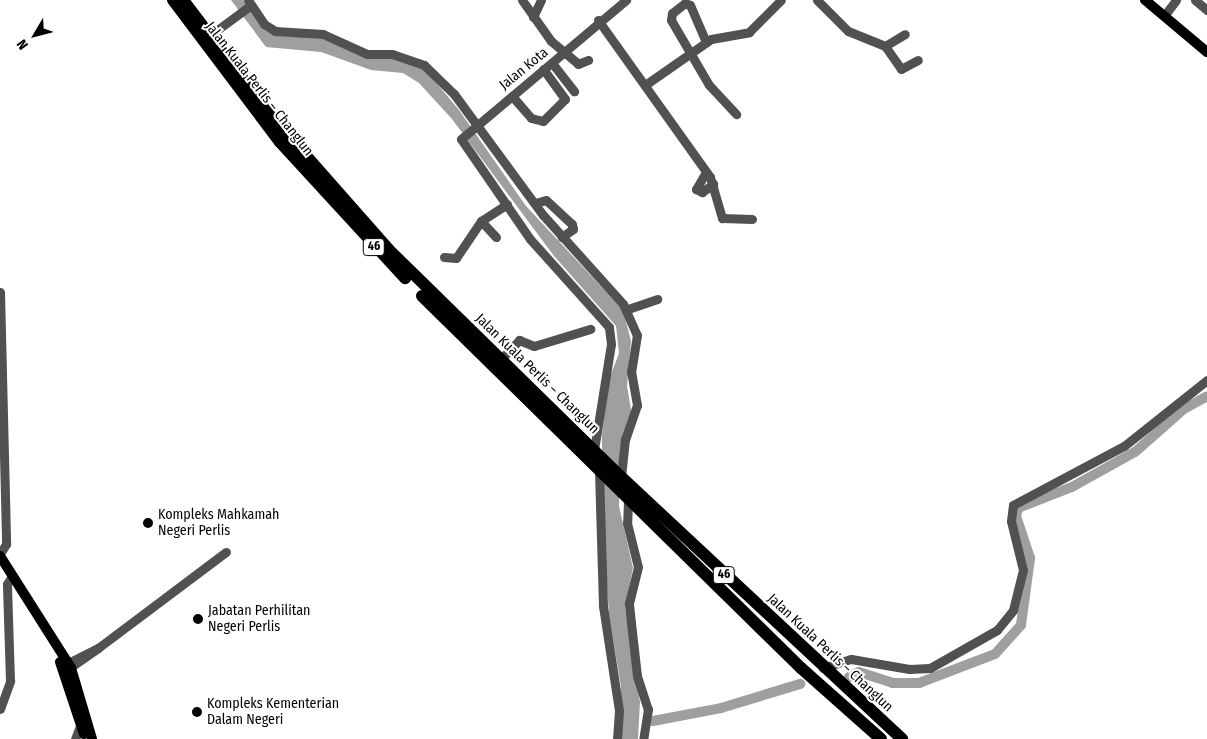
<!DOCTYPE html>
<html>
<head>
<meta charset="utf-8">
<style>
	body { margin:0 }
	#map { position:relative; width:1207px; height:739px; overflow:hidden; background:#fff; font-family:"Fira Sans Condensed",sans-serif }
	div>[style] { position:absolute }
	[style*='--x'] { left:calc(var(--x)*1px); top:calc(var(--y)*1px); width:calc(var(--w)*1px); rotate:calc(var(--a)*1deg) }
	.water>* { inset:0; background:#9f9f9f }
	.river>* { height:10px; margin:-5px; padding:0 5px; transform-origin:5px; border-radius:5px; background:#9f9f9f }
	.minor>* { height:9px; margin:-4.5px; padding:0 4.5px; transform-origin:4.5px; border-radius:4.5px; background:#515151 }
	.major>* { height:10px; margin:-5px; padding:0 5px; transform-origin:5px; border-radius:5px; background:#000 }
	.highway>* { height:12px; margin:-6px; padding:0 6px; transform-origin:6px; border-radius:6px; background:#000 }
	.dots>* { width:14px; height:14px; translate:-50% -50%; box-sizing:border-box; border:2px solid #fff; border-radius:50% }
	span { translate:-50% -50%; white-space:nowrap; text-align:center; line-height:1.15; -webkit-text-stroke:4px #fff; paint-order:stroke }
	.shield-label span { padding:1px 4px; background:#fff; border:1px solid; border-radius:4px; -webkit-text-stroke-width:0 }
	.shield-label { font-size:12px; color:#000; font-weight:700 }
	.street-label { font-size:14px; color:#000 }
	.poi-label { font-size:14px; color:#000 }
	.left { translate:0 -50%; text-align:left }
	.north { position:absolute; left:10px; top:10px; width:50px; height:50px; -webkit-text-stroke:4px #fff; paint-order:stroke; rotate:233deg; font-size:14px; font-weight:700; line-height:20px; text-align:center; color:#000 }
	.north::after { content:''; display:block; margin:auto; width:18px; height:22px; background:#000; clip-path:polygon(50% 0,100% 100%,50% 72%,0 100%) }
</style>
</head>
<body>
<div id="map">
	<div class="water">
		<i style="clip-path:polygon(231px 0,243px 0,271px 33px,325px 39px,371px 57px,405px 59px,423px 67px,459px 110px,526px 206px,623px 310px,631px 341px,627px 386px,632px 415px,620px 458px,619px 506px,633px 568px,625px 607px,640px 702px,638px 739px,621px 739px,621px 687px,609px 614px,602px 519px,602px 434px,609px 380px,619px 353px,616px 326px,554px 256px,452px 119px,419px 83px,403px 73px,371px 70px,321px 52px,266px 47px)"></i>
	</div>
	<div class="river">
		<i style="--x:849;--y:677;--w:11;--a:-27"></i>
		<i style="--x:859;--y:672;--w:35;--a:18"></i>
		<i style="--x:892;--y:683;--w:27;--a:0"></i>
		<i style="--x:919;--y:683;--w:81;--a:-20.9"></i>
		<i style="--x:995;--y:654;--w:39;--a:-48"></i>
		<i style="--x:1021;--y:625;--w:68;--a:-82.3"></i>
		<i style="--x:1030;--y:558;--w:44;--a:-108.4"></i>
		<i style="--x:1016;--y:516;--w:8;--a:-76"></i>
		<i style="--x:1018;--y:508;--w:58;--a:-21.3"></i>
		<i style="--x:1072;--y:487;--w:72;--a:-29.1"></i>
		<i style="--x:1135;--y:452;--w:65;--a:-41.3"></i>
		<i style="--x:1184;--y:409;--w:26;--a:-29"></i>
		<i style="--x:653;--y:721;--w:69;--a:-10.8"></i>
		<i style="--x:721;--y:708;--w:83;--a:-16.9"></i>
	</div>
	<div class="minor">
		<i style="--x:248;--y:0;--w:29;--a:56"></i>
		<i style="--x:264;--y:24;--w:13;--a:32"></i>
		<i style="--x:275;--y:31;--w:48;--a:3.6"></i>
		<i style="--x:323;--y:34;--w:48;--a:24.4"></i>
		<i style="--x:367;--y:54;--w:25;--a:0"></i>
		<i style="--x:392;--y:54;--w:34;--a:19"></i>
		<i style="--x:424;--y:65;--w:42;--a:44"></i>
		<i style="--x:454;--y:94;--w:150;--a:53.7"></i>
		<i style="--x:543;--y:215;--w:120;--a:48"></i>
		<i style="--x:623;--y:304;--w:34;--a:66"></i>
		<i style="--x:637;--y:335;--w:36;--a:99"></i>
		<i style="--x:631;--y:371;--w:35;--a:80"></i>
		<i style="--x:637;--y:405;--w:36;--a:109"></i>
		<i style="--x:625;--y:439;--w:38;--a:96"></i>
		<i style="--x:522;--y:0;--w:50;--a:54.7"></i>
		<i style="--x:551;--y:41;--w:35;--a:40"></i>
		<i style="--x:578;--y:64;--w:11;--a:-22"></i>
		<i style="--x:817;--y:0;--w:44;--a:45"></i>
		<i style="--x:848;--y:31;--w:40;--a:22"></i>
		<i style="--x:885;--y:46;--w:23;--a:-31"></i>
		<i style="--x:1195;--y:0;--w:16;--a:40"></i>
		<i style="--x:1164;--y:16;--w:20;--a:-53"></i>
		<i style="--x:533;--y:17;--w:19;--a:-65"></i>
		<i style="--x:598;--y:20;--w:193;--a:54.5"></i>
		<i style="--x:710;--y:177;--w:43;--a:73.7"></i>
		<i style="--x:722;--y:218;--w:30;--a:2"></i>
		<i style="--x:209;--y:36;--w:52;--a:-36.4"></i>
		<i style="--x:706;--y:42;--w:40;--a:-113.4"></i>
		<i style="--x:690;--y:5;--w:5;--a:-158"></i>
		<i style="--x:685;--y:3;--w:16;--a:142"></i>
		<i style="--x:672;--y:13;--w:7;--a:98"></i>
		<i style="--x:671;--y:20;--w:75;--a:59.7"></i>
		<i style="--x:709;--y:85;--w:40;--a:47"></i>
		<i style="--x:885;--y:46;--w:28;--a:55"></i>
		<i style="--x:901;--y:69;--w:19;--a:-28"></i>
		<i style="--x:552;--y:63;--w:36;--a:52"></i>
		<i style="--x:645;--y:85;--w:80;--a:-34.9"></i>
		<i style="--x:711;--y:39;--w:39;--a:-10"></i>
		<i style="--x:749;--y:32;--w:45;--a:-45"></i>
		<i style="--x:512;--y:96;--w:29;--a:49"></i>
		<i style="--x:531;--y:118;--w:12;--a:14"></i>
		<i style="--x:543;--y:121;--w:31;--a:-45"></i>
		<i style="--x:565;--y:99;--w:37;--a:-126"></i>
		<i style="--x:706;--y:172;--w:20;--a:120"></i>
		<i style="--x:696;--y:189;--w:7;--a:27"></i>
		<i style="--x:702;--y:192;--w:14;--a:-36"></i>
		<i style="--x:535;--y:203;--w:11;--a:-15"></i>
		<i style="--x:546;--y:200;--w:35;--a:43"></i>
		<i style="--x:572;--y:224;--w:5;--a:79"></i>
		<i style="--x:573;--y:229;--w:14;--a:144"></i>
		<i style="--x:481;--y:221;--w:22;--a:47"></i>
		<i style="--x:444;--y:257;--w:12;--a:5"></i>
		<i style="--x:456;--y:258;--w:45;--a:-56"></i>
		<i style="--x:481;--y:221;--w:31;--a:-33"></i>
		<i style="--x:0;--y:292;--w:252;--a:88.6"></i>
		<i style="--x:6;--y:544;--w:12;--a:121"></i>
		<i style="--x:628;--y:309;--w:31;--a:-19"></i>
		<i style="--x:500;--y:360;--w:28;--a:-46"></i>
		<i style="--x:519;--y:340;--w:16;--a:22"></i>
		<i style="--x:534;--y:346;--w:59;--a:-16.9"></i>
		<i style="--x:594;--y:450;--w:107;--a:-80.9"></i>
		<i style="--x:611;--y:344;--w:17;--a:-97"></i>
		<i style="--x:609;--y:327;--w:118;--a:-131.9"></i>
		<i style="--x:530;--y:239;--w:121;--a:-124.6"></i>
		<i style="--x:461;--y:139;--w:216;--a:-40.1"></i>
		<i style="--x:599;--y:471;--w:135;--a:88.3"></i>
		<i style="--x:603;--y:606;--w:106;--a:81.3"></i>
		<i style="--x:619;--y:711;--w:28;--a:94"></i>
		<i style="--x:628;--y:500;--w:23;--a:92"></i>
		<i style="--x:627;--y:523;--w:45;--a:76"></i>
		<i style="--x:638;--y:567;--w:38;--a:104"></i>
		<i style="--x:629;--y:604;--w:19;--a:84"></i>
		<i style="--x:631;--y:623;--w:53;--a:83.5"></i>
		<i style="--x:637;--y:676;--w:35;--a:72"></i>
		<i style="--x:648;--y:709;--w:30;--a:99"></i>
		<i style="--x:98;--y:648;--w:160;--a:-36.9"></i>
		<i style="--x:62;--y:666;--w:40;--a:-26.6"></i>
		<i style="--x:98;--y:648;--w:39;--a:145"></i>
		<i style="--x:823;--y:668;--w:29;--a:-18"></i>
		<i style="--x:851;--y:659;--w:59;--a:9.8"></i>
		<i style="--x:909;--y:669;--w:21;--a:-3"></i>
		<i style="--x:930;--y:668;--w:77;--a:-29.6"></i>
		<i style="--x:997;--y:630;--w:26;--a:-51"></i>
		<i style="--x:1013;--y:610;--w:41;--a:-76"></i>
		<i style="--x:1023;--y:570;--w:50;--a:-103.8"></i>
		<i style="--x:1011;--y:521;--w:16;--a:-83"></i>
		<i style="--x:1013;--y:505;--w:126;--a:-28"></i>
		<i style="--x:1124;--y:446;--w:106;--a:-38.5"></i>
		<i style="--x:0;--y:709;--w:30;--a:-70"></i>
		<i style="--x:10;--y:681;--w:97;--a:-91.8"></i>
		<i style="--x:7;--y:584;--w:9;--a:-58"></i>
		<i style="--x:75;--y:739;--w:17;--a:-69"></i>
	</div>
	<div class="major">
		<i style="--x:1145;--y:0;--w:81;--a:40"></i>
		<i style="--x:0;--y:556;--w:133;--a:57.6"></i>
		<i style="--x:71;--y:668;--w:74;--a:73.5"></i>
		<i style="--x:60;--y:662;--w:76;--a:71.6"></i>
	</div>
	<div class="highway">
		<i style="--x:173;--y:0;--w:178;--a:53"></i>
		<i style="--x:280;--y:142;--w:185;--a:47.4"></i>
		<i style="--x:183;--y:0;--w:144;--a:52.9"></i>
		<i style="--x:270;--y:115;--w:179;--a:48.6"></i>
		<i style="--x:388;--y:249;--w:325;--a:44.4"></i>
		<i style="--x:620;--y:476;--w:386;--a:43"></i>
		<i style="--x:422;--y:296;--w:531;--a:44.47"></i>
		<i style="--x:801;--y:668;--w:107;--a:41.6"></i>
	</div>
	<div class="dots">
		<i style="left:148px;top:523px;background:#000"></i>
		<i style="left:198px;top:619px;background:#000"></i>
		<i style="left:197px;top:712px;background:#000"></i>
	</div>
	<div class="shield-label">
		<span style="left:374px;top:247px">46</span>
		<span style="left:724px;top:575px">46</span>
	</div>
	<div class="street-label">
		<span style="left:524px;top:69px;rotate:-39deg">Jalan Kota</span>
		<span style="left:259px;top:89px;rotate:52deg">Jalan Kuala Perlis – Changlun</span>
		<span style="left:537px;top:374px;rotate:44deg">Jalan Kuala Perlis – Changlun</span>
		<span style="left:830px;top:653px;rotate:43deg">Jalan Kuala Perlis – Changlun</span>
	</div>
	<div class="poi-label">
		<span class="left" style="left:158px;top:523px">Kompleks Mahkamah<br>Negeri Perlis</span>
		<span class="left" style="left:208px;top:619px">Jabatan Perhilitan<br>Negeri Perlis</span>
		<span class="left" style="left:207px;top:712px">Kompleks Kementerian<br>Dalam Negeri</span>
	</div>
	<div class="north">N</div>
</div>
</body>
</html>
